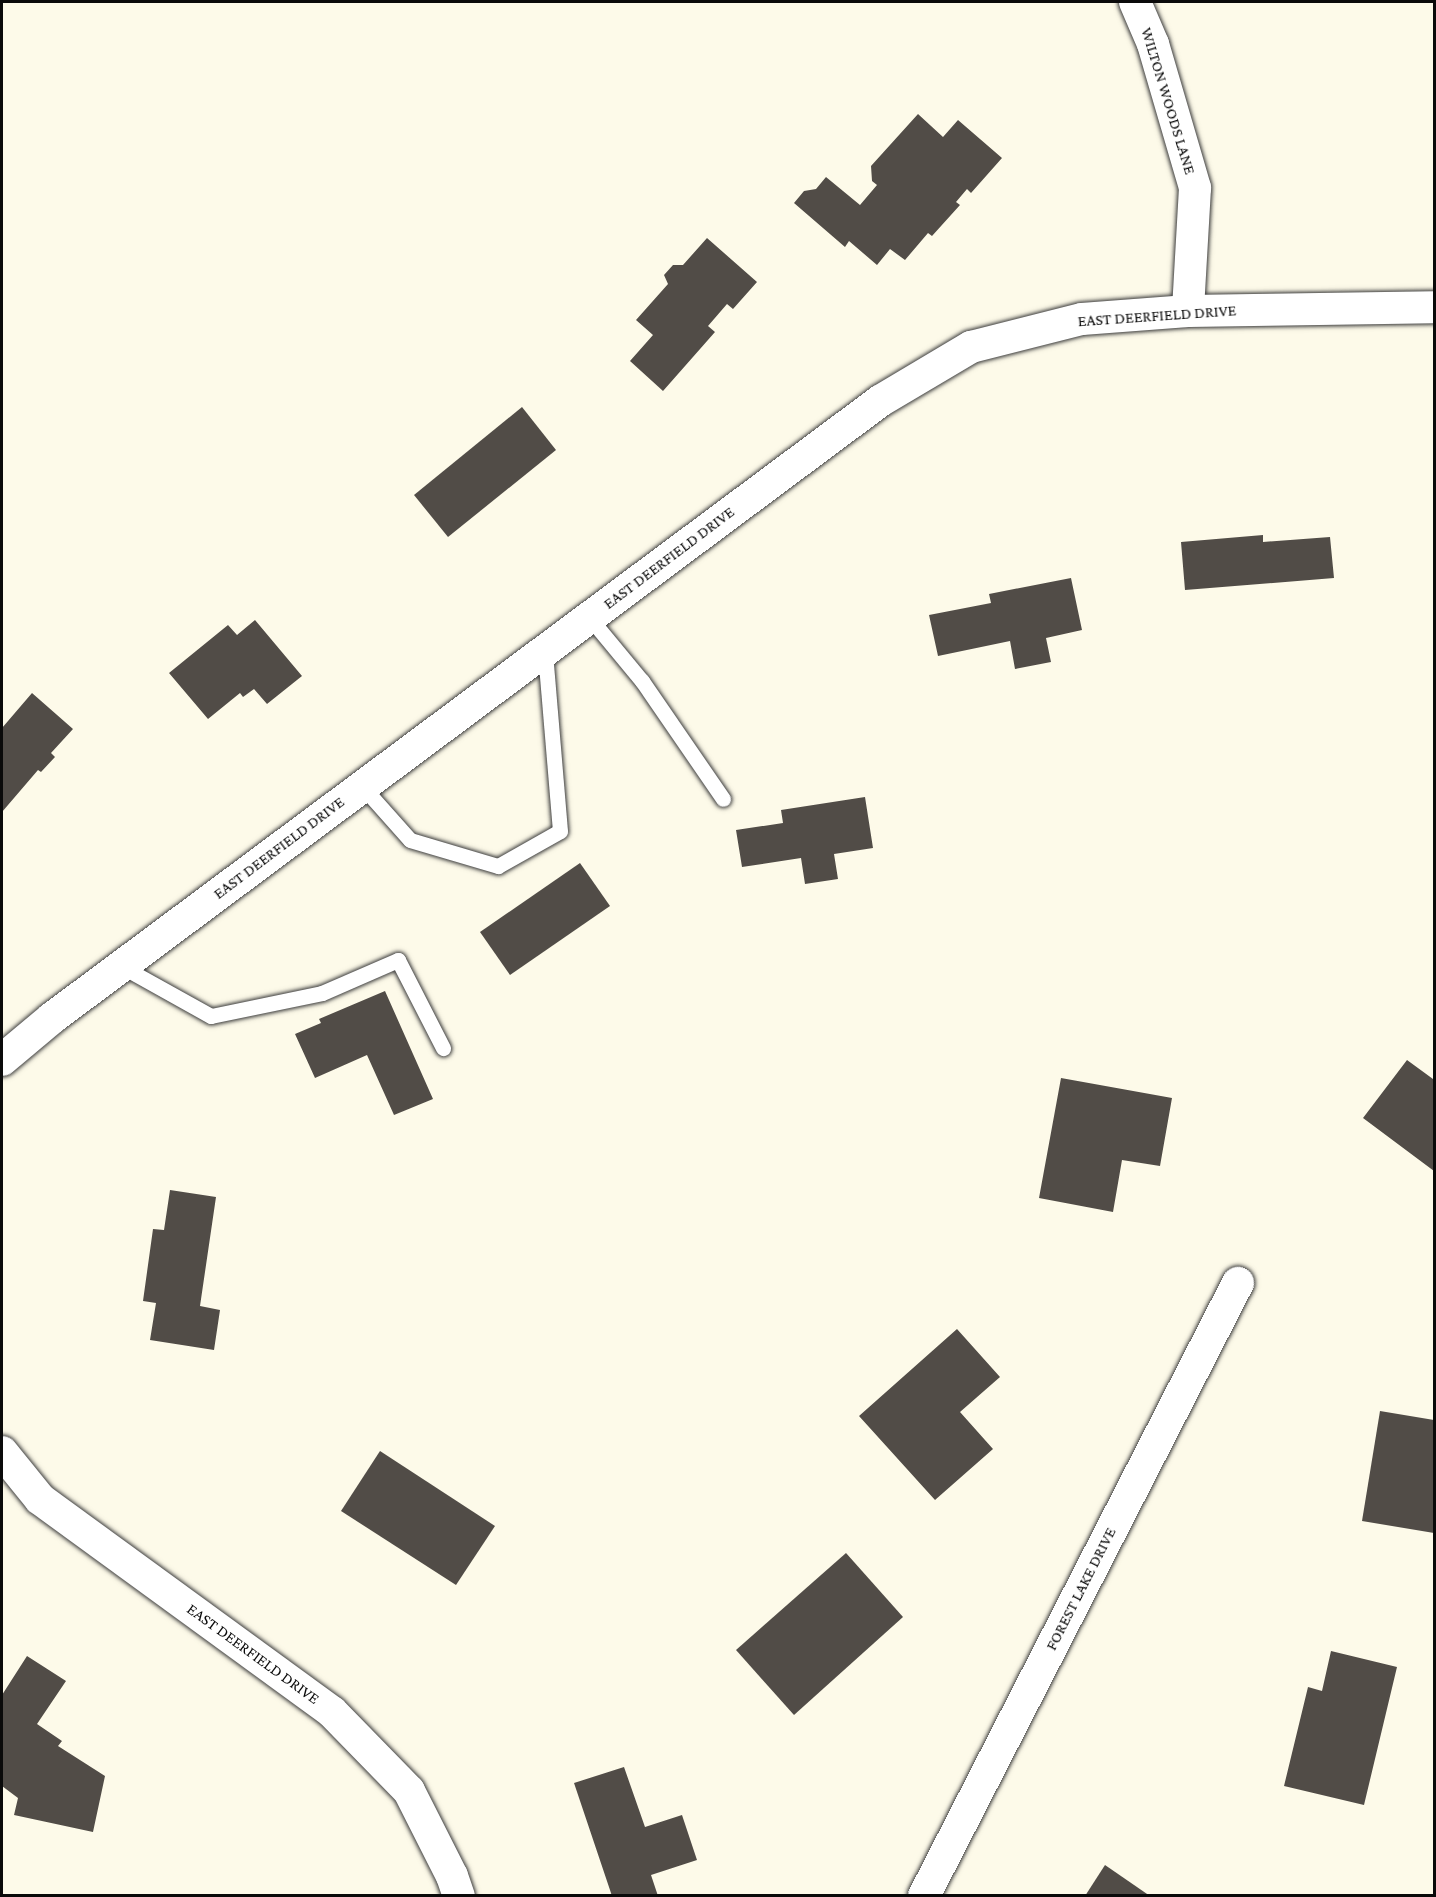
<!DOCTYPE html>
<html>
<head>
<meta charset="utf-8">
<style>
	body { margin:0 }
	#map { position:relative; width:1436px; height:1897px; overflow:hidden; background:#fdfae9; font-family:"Crimson Pro",serif }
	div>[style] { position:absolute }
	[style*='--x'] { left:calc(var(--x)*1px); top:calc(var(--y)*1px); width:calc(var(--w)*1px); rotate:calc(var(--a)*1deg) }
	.building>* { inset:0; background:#514c47 }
	.roads { filter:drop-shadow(0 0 2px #3d3d3d) drop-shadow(0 0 2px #3d3d3d) }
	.service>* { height:15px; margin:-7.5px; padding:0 7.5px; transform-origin:7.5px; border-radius:7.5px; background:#fff }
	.minor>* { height:32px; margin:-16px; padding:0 16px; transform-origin:16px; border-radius:16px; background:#fff }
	span { translate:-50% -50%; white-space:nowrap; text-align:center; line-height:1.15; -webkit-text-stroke:6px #fff; paint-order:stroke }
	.street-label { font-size:16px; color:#0a0a0a }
	.frame { position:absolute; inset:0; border:3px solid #0a0a0a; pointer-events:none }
</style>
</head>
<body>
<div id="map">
	<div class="building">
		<i style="clip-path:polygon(918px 114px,943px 137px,958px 120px,1002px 158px,971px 193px,967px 189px,956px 202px,960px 205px,932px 236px,928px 233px,905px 260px,890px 249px,877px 265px,849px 241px,845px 247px,794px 203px,804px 191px,816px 189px,826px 177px,860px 205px,877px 185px,872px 181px,871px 166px)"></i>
		<i style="clip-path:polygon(707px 238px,757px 282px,733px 309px,727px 304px,708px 326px,715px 332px,663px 391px,630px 361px,653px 335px,636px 320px,668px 284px,664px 275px,673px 265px,683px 265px)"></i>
		<i style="clip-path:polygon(522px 407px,556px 450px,448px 537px,414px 495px)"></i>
		<i style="clip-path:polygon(1263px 535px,1263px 542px,1330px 537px,1334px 578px,1185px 590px,1181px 542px)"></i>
		<i style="clip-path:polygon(1071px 578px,1082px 630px,1046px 638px,1051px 662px,1015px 669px,1010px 641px,938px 656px,929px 615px,991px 603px,989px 594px)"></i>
		<i style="clip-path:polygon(255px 620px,302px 676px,267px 704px,254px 689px,243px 697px,240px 693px,208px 719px,169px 673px,228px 625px,237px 635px)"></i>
		<i style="clip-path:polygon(32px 693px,73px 729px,51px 753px,55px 757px,41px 772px,38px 770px,2px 812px,2px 728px)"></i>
		<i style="clip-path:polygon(865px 797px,873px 848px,834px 854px,838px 879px,805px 884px,801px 858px,742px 867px,736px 830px,783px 823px,781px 810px)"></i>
		<i style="clip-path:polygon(580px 863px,610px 906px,510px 975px,480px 932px)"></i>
		<i style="clip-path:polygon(385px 991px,433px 1099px,394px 1115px,367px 1055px,315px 1078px,295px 1034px,321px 1023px,319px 1019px)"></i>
		<i style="clip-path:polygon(1407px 1060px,1433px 1079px,1434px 1076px,1434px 1171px,1363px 1118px)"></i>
		<i style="clip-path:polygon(1061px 1078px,1172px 1098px,1160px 1166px,1122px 1160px,1113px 1212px,1039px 1198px)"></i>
		<i style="clip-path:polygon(170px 1190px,216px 1197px,200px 1306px,220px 1310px,214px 1350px,150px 1340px,156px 1303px,143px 1301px,153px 1229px,164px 1230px)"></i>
		<i style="clip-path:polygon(957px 1329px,1000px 1377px,960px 1412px,993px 1449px,935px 1500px,859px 1416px)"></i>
		<i style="clip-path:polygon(1380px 1411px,1434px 1420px,1434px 1533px,1362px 1521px)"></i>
		<i style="clip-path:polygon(380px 1451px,495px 1526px,456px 1585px,341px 1511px)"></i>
		<i style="clip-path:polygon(846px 1553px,903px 1617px,794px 1715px,736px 1650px)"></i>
		<i style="clip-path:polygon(1331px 1651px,1397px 1667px,1364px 1805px,1284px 1786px,1308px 1687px,1322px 1691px)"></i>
		<i style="clip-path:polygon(27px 1656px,66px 1681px,37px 1724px,62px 1741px,58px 1746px,105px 1776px,93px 1832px,14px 1815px,18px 1798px,2px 1786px,2px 1695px)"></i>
		<i style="clip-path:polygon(624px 1767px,645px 1827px,682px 1815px,697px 1860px,651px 1875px,658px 1896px,612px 1896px,574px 1783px)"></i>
		<i style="clip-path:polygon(1105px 1865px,1150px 1896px,1085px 1896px)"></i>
	</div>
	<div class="roads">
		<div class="service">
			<i style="--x:589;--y:617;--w:83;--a:50.4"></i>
			<i style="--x:642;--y:681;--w:143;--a:55.5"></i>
			<i style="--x:362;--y:786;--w:72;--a:48.4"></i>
			<i style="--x:410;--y:840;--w:92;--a:16.5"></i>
			<i style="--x:498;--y:866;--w:71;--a:-29.4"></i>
			<i style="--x:560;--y:831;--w:181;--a:-94.8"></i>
			<i style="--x:121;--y:966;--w:103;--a:29.1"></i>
			<i style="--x:211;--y:1016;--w:113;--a:-11.7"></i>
			<i style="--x:322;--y:993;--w:83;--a:-23.5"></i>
			<i style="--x:398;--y:960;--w:99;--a:62.9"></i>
		</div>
		<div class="minor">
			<i style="--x:1135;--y:2;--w:46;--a:66.8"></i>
			<i style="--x:1153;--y:44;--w:150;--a:73.7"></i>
			<i style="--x:1195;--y:188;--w:123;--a:93.3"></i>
			<i style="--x:2;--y:1060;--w:65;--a:-40"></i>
			<i style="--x:52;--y:1018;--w:1033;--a:-36.69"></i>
			<i style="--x:880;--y:401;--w:106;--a:-30.7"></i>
			<i style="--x:971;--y:347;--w:114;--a:-14.2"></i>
			<i style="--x:1082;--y:319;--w:106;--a:-4.3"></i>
			<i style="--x:1188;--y:311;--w:246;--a:-0.9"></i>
			<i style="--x:2;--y:1452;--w:60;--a:51"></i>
			<i style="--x:40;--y:1499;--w:361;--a:36.1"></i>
			<i style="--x:332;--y:1712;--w:110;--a:45.7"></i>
			<i style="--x:409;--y:1791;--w:95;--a:63.2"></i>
			<i style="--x:452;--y:1876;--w:21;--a:71"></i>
			<i style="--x:924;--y:1896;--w:689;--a:-62.88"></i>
		</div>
	</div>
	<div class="street-label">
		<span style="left:1168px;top:101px;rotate:73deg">WILTON WOODS LANE</span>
		<span style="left:1157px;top:316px;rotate:-4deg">EAST DEERFIELD DRIVE</span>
		<span style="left:669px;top:558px;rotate:-37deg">EAST DEERFIELD DRIVE</span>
		<span style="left:279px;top:848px;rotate:-37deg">EAST DEERFIELD DRIVE</span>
		<span style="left:1081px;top:1589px;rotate:-63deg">FOREST LAKE DRIVE</span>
		<span style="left:253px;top:1654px;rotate:36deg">EAST DEERFIELD DRIVE</span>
	</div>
	<div class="frame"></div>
</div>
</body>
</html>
